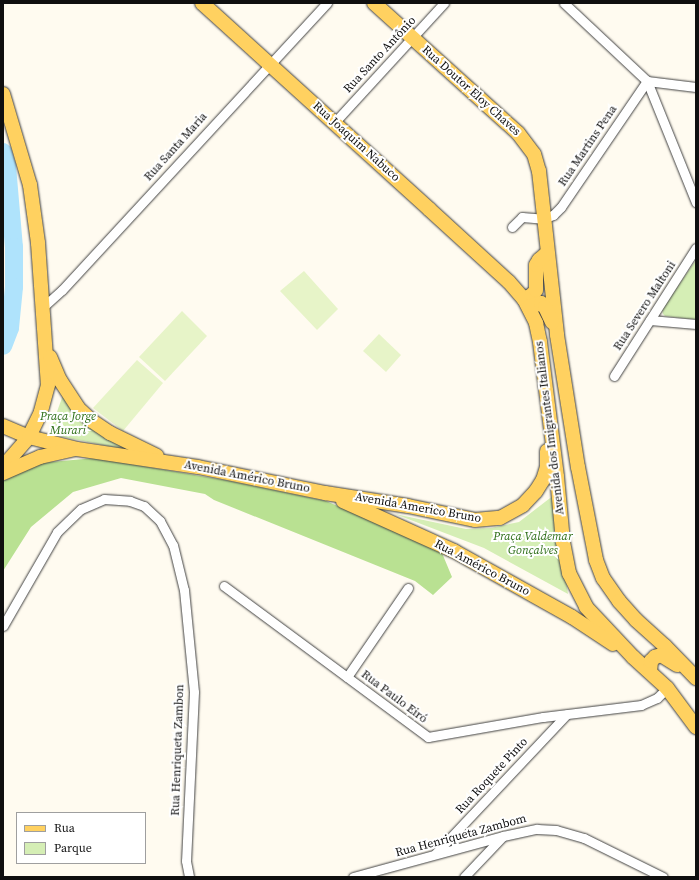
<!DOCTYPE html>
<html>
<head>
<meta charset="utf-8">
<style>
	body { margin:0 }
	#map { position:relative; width:699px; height:880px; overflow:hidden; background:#fffbf0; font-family:"Source Serif 4",serif }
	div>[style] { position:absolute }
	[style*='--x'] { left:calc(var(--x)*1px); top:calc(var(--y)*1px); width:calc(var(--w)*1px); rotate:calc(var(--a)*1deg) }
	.green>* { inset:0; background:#d5eeb5 }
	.forest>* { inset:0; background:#b9e192 }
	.pitch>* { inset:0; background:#e7f4c8 }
	.river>* { height:18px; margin:-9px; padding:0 9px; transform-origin:9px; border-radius:9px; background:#afe3fc }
	.roads { filter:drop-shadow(0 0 1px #424242) drop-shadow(0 0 1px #424242) }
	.street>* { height:9px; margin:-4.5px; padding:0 4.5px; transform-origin:4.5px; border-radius:4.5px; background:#fff }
	.primary>* { height:14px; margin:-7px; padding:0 7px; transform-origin:7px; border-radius:7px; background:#ffd160 }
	span { translate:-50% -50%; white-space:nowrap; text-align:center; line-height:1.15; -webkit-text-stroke:4px #fff; paint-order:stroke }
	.street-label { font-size:12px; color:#0f0f0f }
	.park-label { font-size:12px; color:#2d6e17; font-style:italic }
	.frame { position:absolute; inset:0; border:4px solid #0f0f0f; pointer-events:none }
	.legend { position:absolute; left:16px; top:812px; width:130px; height:52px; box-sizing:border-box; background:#fff; border:1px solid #9f9f9f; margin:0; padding:5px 7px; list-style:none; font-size:12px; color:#0f0f0f }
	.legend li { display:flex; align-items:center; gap:8px; height:20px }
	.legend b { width:20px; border:1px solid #9f9f9f }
</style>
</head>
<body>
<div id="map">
	<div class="green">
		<i style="clip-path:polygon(696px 260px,696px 320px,665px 316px,663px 314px,662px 309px)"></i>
		<i style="clip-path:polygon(63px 395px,132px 451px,49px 434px)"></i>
		<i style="clip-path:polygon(554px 495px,568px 594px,484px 548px,395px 514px,466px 529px,491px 528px,519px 522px)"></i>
	</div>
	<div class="forest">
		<i style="clip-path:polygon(95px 458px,230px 481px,326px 501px,429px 545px,442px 553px,452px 577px,433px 595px,415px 581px,214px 500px,205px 494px,121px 478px,73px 492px,31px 527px,3px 571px,3px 481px,40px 463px)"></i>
	</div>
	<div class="pitch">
		<i style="clip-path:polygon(304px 271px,338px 309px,317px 330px,280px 291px)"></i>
		<i style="clip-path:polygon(182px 311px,207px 336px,165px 381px,139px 357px)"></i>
		<i style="clip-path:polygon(379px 334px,401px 355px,386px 372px,363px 351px)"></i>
		<i style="clip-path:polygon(137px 360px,163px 383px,123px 431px,93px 408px)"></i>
	</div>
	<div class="river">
		<i style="--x:3;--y:152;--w:15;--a:74"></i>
		<i style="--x:7;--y:166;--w:81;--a:85.1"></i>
		<i style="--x:14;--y:247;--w:40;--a:90"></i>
		<i style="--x:14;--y:287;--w:41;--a:95.6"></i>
		<i style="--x:10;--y:328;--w:19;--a:111"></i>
	</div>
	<div class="roads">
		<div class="street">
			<i style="--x:564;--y:3;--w:114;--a:43.2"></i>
			<i style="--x:647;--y:81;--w:131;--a:68"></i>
			<i style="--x:647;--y:81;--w:49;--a:7"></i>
			<i style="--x:334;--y:123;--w:163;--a:-47.5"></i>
			<i style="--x:512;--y:227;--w:14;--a:-45"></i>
			<i style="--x:522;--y:217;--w:21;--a:5"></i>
			<i style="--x:543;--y:219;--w:11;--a:-22"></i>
			<i style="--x:553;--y:215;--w:11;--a:-45"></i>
			<i style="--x:561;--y:207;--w:153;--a:-55.7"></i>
			<i style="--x:43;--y:307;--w:25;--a:-42"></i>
			<i style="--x:62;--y:290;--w:391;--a:-47.3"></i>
			<i style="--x:650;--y:320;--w:46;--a:5"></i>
			<i style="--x:614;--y:376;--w:152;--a:-57.4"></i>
			<i style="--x:224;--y:586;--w:254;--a:36.5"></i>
			<i style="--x:428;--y:737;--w:117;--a:-9.9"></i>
			<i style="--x:543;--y:717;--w:99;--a:-7"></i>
			<i style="--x:641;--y:705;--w:17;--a:-24"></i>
			<i style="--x:657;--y:698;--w:14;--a:-45"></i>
			<i style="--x:3;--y:626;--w:108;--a:-60.1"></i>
			<i style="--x:57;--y:532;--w:33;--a:-44"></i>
			<i style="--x:81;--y:509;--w:25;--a:-23"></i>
			<i style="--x:104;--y:499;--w:26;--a:4"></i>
			<i style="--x:130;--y:501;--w:15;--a:20"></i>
			<i style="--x:144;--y:506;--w:22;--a:43"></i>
			<i style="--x:160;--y:521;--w:27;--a:62"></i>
			<i style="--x:173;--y:545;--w:46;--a:76.3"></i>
			<i style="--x:184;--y:590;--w:102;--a:84.4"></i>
			<i style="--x:194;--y:692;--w:169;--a:92.7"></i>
			<i style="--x:186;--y:861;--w:16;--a:79"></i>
			<i style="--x:347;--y:677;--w:108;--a:-55.6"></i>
			<i style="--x:435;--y:854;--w:192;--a:-46.7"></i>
			<i style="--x:353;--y:877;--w:156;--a:-15.3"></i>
			<i style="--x:503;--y:836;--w:35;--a:-12"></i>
			<i style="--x:537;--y:829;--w:19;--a:3"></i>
			<i style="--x:556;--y:830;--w:29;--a:16"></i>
			<i style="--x:584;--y:838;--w:88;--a:26.3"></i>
			<i style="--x:464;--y:877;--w:55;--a:-46.5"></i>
		</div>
		<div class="primary">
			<i style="--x:202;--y:3;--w:307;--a:42.2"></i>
			<i style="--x:429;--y:209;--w:108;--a:42.4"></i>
			<i style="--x:509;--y:282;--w:23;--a:49"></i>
			<i style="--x:524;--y:299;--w:27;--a:63"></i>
			<i style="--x:536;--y:323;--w:19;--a:78"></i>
			<i style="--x:540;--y:342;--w:136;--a:82.8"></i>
			<i style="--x:557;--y:477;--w:65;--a:84.7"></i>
			<i style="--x:563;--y:542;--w:32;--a:79"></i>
			<i style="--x:569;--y:573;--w:38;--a:63"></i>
			<i style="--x:586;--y:607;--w:69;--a:46.8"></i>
			<i style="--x:633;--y:657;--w:46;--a:42.4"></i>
			<i style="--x:667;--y:688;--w:49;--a:53.4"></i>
			<i style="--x:374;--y:3;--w:194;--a:42.1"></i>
			<i style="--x:518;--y:133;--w:26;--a:53"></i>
			<i style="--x:534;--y:154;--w:18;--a:74"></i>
			<i style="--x:539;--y:171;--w:165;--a:83.7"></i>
			<i style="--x:557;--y:335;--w:134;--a:81"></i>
			<i style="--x:578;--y:467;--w:95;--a:79"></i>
			<i style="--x:596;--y:560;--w:19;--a:69"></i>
			<i style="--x:603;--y:578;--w:28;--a:55"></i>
			<i style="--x:619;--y:601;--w:25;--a:48"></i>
			<i style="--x:636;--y:620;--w:39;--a:42"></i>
			<i style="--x:665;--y:646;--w:45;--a:45.9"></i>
			<i style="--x:3;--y:94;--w:95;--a:73.5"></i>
			<i style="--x:30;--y:185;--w:59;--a:82.1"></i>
			<i style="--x:38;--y:243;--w:142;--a:86"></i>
			<i style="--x:48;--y:385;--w:28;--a:105"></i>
			<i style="--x:41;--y:412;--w:28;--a:116"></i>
			<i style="--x:29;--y:437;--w:40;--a:131"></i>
			<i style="--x:524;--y:299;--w:9;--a:-27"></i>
			<i style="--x:532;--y:295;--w:6;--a:-51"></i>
			<i style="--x:536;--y:290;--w:25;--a:-90"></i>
			<i style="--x:536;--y:265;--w:6;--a:-59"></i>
			<i style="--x:539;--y:260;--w:11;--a:-41"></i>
			<i style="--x:529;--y:307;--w:13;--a:-18"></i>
			<i style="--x:541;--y:303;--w:6;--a:45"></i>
			<i style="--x:545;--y:307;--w:17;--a:65"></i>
			<i style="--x:50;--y:357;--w:25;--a:67"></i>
			<i style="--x:60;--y:380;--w:33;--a:57"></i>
			<i style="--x:78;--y:408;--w:19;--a:43"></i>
			<i style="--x:92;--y:421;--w:22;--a:34"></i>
			<i style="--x:110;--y:433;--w:52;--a:26.1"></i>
			<i style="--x:3;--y:426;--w:28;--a:23"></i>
			<i style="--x:29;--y:437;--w:49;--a:14"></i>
			<i style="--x:77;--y:449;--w:122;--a:8.5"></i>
			<i style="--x:198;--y:467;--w:130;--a:11.6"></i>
			<i style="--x:325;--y:493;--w:84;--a:8.9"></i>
			<i style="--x:408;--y:506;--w:68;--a:11.8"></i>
			<i style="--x:475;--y:520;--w:25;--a:-5"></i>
			<i style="--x:500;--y:518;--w:26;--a:-29"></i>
			<i style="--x:523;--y:505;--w:19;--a:-47"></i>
			<i style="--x:536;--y:491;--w:13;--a:-58"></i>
			<i style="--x:543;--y:480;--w:14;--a:-73"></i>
			<i style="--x:547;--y:467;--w:16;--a:-90"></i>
			<i style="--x:3;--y:473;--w:40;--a:-23.4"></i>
			<i style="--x:40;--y:457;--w:35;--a:-13"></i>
			<i style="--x:343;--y:501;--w:122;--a:24.2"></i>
			<i style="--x:454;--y:551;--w:135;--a:29.2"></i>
			<i style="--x:572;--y:617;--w:49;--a:33.4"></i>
			<i style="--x:650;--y:671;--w:10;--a:-84"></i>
			<i style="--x:651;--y:661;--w:6;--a:-45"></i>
			<i style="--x:655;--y:657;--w:6;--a:-18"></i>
			<i style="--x:661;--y:655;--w:19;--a:32"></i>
		</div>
	</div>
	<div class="street-label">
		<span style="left:380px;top:55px;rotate:-47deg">Rua Santo Antônio</span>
		<span style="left:471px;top:91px;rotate:42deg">Rua Doutor Eloy Chaves</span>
		<span style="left:356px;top:142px;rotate:42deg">Rua Joaquim Nabuco</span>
		<span style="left:588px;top:146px;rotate:-56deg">Rua Martins Pena</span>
		<span style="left:176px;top:147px;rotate:-48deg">Rua Santa Maria</span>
		<span style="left:645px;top:306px;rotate:-57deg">Rua Severo Maltoni</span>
		<span style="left:550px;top:428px;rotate:-97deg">Avenida dos Imigrantes Italianos</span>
		<span style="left:247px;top:477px;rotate:11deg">Avenida Américo Bruno</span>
		<span style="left:418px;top:508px;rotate:10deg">Avenida Americo Bruno</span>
		<span style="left:482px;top:568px;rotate:28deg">Rua Américo Bruno</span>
		<span style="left:394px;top:697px;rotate:37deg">Rua Paulo Eiró</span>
		<span style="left:178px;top:750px;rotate:-88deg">Rua Henriqueta Zambon</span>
		<span style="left:492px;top:776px;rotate:-47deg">Rua Roquete Pinto</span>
		<span style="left:461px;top:836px;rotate:-15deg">Rua Henriqueta Zambom</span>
	</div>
	<div class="park-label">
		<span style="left:68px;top:424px">Praça Jorge<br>Murari</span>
		<span style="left:533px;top:544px">Praça Valdemar<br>Gonçalves</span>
	</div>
	<div class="frame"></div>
	<ul class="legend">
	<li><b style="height:5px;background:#ffd160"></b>Rua</li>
	<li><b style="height:11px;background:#d5eeb5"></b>Parque</li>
	</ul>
</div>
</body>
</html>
